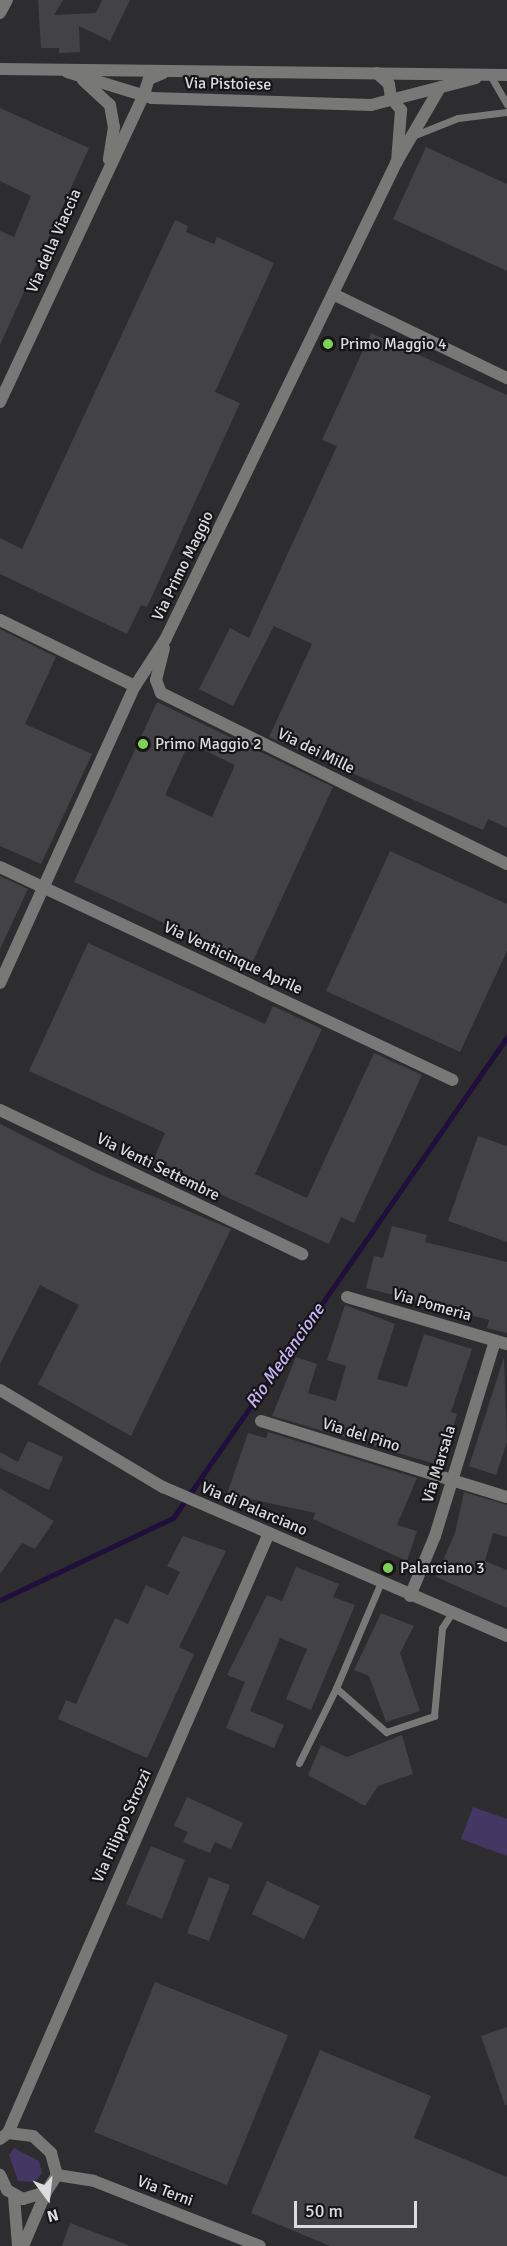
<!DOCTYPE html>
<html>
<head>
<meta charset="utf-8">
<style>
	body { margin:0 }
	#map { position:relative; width:507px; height:2246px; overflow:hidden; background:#2d2c2f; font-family:Signika,sans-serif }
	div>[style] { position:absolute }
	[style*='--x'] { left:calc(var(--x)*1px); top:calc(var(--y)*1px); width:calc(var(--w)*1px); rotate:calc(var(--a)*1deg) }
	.green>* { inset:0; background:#453763 }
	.stream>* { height:5px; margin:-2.5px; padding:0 2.5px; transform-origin:2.5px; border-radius:2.5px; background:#200e3d }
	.building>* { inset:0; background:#434346 }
	.service>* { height:7px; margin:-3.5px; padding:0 3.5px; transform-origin:3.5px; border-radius:3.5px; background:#787977 }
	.minor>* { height:12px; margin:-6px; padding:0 6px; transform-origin:6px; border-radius:6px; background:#787977 }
	.tertiary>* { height:12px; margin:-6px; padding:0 6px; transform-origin:6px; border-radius:6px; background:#787977 }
	.dots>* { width:16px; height:16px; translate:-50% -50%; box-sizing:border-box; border:3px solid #151416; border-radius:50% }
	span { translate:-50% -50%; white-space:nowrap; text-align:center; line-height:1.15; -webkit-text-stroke:4.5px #151416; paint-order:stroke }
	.street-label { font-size:16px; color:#dcdcde }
	.poi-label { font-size:16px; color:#dcdcde }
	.left { translate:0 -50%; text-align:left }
	.water-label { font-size:18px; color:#c6b5f6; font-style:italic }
	.north { position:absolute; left:18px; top:2168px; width:60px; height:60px; -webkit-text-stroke:4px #151416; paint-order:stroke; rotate:165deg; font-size:16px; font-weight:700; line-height:24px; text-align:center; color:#dcdcde }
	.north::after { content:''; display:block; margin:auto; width:21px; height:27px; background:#dcdcde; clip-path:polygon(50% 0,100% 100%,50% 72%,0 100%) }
	.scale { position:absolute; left:294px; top:2201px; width:123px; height:27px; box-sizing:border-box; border:3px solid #dcdcde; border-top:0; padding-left:8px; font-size:18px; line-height:21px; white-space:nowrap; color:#dcdcde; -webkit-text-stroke:4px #151416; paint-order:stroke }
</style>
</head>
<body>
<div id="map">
	<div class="green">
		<i style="clip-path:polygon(473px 1807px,507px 1819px,507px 1856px,461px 1839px)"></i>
		<i style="clip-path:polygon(14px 2148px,39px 2161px,42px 2173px,35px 2182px,18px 2181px,9px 2155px)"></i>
	</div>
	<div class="stream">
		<i style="--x:0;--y:1600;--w:191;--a:-25.4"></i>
		<i style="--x:173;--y:1518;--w:586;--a:-55.22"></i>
	</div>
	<div class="building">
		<i style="clip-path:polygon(38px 0,63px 0,54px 15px,96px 13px,102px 0,130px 0,110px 41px,79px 26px,80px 52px,59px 53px,59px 48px,41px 48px)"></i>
		<i style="clip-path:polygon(0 108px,89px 148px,0 345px,0 231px,14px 237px,31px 196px,0 181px)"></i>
		<i style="clip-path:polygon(426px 147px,507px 184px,507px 271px,393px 219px)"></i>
		<i style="clip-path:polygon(175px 220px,188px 226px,186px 232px,214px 244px,217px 237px,274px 263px,215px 392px,240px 403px,147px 607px,141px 605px,127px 634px,0 574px,0 538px,22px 549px)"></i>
		<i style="clip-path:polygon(371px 333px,507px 395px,507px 828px,488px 819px,483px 830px,269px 737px,312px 644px,274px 626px,233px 706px,199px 689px,230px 628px,249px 638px,337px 446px,322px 440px)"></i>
		<i style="clip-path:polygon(0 629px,56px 657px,25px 724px,92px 754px,41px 864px,0 846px)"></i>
		<i style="clip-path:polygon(evenodd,157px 702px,333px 787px,252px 963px,74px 882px,157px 702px,189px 743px,235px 765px,212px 817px,165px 795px,189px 743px)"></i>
		<i style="clip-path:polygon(390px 851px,507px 904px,507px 951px,460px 1052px,326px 991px)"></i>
		<i style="clip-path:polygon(0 876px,28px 889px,0 949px)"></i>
		<i style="clip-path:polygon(88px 943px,265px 1024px,273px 1006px,322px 1029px,255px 1174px,307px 1198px,374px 1053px,422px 1075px,354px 1223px,341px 1217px,329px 1244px,152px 1163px,165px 1133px,29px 1071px)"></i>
		<i style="clip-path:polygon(0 1124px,97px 1173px,231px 1229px,131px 1436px,38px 1384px,79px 1305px,40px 1285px,0 1364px)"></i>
		<i style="clip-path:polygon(478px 1136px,507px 1146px,507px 1242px,448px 1221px)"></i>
		<i style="clip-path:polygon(392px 1226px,427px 1235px,425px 1242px,507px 1262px,507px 1333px,487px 1328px,489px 1320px,366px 1288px,374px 1256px,383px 1258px)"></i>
		<i style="clip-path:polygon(345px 1305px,395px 1324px,377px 1379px,407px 1387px,424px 1334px,472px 1349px,451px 1412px,457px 1414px,442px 1466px,272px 1416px,296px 1357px,317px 1364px,308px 1393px,336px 1401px,346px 1366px,327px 1360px)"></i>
		<i style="clip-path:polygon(504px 1357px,507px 1442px,496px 1475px,469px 1466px)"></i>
		<i style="clip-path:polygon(268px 1432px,417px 1478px,397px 1525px,417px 1531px,407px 1561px,313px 1519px,315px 1513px,227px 1494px,248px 1433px,266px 1438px)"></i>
		<i style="clip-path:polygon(28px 1441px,63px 1457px,49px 1490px,0 1468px,0 1452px,18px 1462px)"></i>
		<i style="clip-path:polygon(0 1488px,54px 1521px,35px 1549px,22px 1543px,0 1574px)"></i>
		<i style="clip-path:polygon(464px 1492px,507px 1505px,507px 1537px,493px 1533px,485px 1561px,507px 1570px,507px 1608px,436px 1577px,455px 1533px)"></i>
		<i style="clip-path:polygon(183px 1536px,226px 1551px,179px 1647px,194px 1654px,147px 1758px,58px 1719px,66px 1700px,76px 1704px,115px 1618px,128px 1624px,146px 1585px,168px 1595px,180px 1572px,167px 1566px)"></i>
		<i style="clip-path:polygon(296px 1567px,339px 1584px,333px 1597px,355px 1605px,311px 1710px,286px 1699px,307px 1649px,280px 1638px,250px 1711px,284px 1725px,274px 1748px,226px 1728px,245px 1682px,227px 1675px,267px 1595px,282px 1601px)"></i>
		<i style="clip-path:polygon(381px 1613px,414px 1626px,400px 1653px,420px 1711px,386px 1722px,369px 1676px,354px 1670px)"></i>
		<i style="clip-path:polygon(402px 1735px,413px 1774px,378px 1786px,365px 1806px,308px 1775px,321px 1745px,347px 1757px)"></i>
		<i style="clip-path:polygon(187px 1797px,243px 1823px,231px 1849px,215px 1842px,210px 1853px,183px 1842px,188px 1832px,174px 1826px)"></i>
		<i style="clip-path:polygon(151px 1846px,185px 1860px,162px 1919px,126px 1904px)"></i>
		<i style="clip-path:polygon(209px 1877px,230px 1885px,209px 1941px,187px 1933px)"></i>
		<i style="clip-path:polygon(267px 1881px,320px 1906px,304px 1939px,252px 1914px)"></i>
		<i style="clip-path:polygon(155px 1982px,288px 2035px,227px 2185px,94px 2132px)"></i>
		<i style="clip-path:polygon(507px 2027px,507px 2105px,505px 2105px,481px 2036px)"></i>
		<i style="clip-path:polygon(320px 2050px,431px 2096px,414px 2138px,507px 2177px,507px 2246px,330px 2246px,251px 2213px)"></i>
		<i style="clip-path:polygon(70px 2223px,128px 2245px,128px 2246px,62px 2246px)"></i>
	</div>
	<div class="service">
		<i style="--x:490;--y:75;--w:34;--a:60"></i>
		<i style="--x:415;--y:135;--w:46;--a:-21.6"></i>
		<i style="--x:458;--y:118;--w:49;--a:-7"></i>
		<i style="--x:381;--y:1582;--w:115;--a:113"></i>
		<i style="--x:336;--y:1688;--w:67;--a:41.3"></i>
		<i style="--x:386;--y:1732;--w:51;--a:-18.4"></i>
		<i style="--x:434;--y:1716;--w:88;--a:-84.8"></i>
		<i style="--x:442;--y:1628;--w:20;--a:-57"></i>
		<i style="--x:299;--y:1763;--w:84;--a:-63.7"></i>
	</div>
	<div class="minor">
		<i style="--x:83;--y:80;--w:37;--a:43"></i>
		<i style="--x:110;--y:105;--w:22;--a:80"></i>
		<i style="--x:114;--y:127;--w:33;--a:99"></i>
		<i style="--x:391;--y:98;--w:16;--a:50"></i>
		<i style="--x:401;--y:110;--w:52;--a:94.4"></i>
		<i style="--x:335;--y:295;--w:191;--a:25.8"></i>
		<i style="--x:0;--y:402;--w:337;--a:-64.9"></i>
		<i style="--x:0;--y:620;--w:150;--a:26.1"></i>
		<i style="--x:164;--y:648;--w:33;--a:104"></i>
		<i style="--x:156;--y:680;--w:14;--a:69"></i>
		<i style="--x:161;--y:693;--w:386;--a:26.3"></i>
		<i style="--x:0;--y:867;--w:500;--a:25.2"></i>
		<i style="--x:0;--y:983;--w:326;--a:-65.6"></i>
		<i style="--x:135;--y:686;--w:57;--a:-57.1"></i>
		<i style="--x:166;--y:638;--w:528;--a:-64.16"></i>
		<i style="--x:396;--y:163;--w:86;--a:-59.8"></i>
		<i style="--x:0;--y:1110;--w:335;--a:25.5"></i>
		<i style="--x:347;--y:1297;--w:167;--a:16.4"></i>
		<i style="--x:0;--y:1390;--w:190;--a:30.8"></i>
		<i style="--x:163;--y:1487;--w:375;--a:23.4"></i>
		<i style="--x:261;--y:1421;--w:257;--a:17.2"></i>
		<i style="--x:410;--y:1596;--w:65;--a:-67.4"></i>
		<i style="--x:435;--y:1536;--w:204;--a:-72.9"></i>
		<i style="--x:8;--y:2133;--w:654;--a:-66.49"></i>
		<i style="--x:14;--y:2196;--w:50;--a:85.4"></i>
		<i style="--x:23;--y:2246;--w:59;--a:-66.9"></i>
	</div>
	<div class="tertiary">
		<i style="--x:0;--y:13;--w:15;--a:-62"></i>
		<i style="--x:0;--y:69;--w:507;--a:0.68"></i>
		<i style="--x:67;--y:72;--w:89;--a:17"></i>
		<i style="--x:152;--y:98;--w:219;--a:1.8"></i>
		<i style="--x:371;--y:105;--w:108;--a:-14.4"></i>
		<i style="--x:377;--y:73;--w:16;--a:43"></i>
		<i style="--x:389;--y:84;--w:14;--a:82"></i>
		<i style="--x:143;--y:97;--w:19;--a:-72"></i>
		<i style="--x:149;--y:79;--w:15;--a:-23"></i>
		<i style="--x:0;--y:2139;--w:10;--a:-37"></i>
		<i style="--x:8;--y:2133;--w:25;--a:7"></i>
		<i style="--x:33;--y:2136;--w:25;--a:43"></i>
		<i style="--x:51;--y:2153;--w:23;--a:75"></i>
		<i style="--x:57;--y:2175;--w:20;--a:123"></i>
		<i style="--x:46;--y:2192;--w:24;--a:163"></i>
		<i style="--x:23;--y:2199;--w:18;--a:-151"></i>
		<i style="--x:7;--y:2190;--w:17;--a:-115"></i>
		<i style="--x:57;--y:2175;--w:37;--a:9"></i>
		<i style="--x:94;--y:2181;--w:178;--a:21.4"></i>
	</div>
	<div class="dots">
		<i style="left:328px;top:344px;background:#7ed153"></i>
		<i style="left:143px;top:744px;background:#7ed153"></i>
		<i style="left:388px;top:1568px;background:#7ed153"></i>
	</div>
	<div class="street-label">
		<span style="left:228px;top:84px;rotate:1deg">Via Pistoiese</span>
		<span style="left:54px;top:241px;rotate:-66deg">Via della Viaccia</span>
		<span style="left:183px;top:566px;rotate:-64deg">Via Primo Maggio</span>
		<span style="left:316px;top:751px;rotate:26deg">Via dei Mille</span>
		<span style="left:233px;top:958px;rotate:25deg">Via Venticinque Aprile</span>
		<span style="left:158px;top:1167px;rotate:26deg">Via Venti Settembre</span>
		<span style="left:432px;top:1305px;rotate:16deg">Via Pomeria</span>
		<span style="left:361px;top:1435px;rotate:17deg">Via del Pino</span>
		<span style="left:439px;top:1464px;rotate:-73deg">Via Marsala</span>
		<span style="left:254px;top:1509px;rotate:23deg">Via di Palarciano</span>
		<span style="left:122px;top:1826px;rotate:-66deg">Via Filippo Strozzi</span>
		<span style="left:165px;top:2191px;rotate:21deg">Via Terni</span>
	</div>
	<div class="poi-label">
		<span class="left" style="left:340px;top:344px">Primo Maggio 4</span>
		<span class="left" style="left:155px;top:744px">Primo Maggio 2</span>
		<span class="left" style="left:400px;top:1568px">Palarciano 3</span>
	</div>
	<div class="water-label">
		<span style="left:285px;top:1356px;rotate:-55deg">Rio Medancione</span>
	</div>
	<div class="north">N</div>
	<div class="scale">50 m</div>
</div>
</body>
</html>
